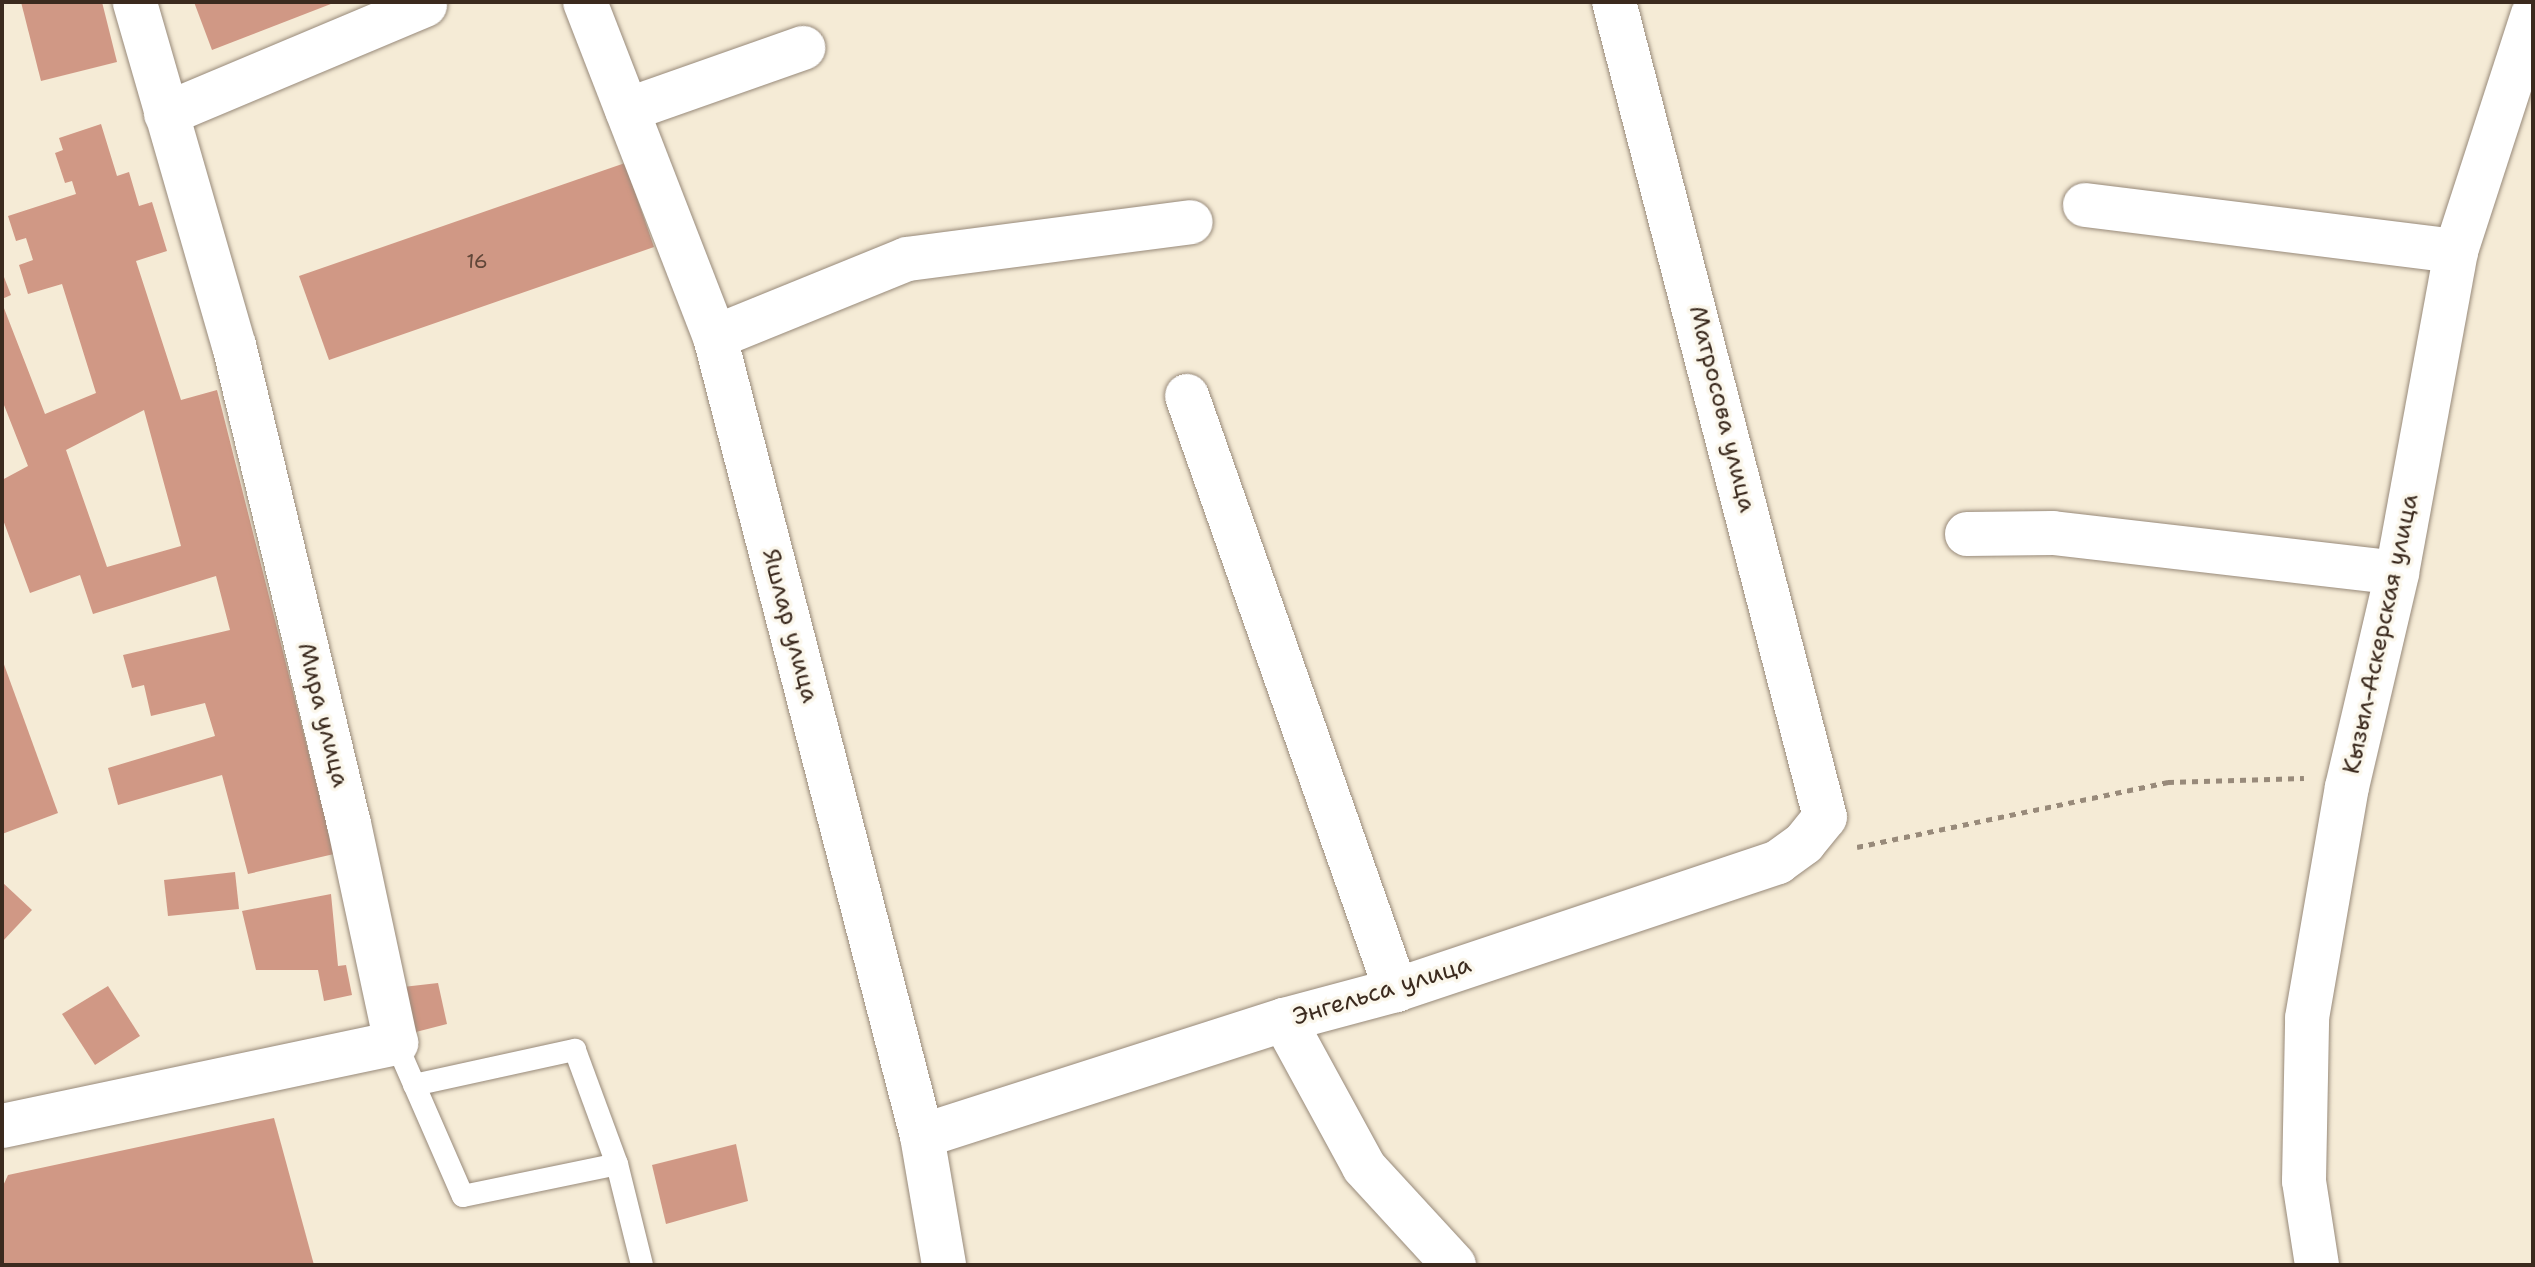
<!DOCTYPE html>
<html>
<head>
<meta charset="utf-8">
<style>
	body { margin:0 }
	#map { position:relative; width:2535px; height:1267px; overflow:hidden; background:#f5ebd6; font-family:"Shantell Sans",sans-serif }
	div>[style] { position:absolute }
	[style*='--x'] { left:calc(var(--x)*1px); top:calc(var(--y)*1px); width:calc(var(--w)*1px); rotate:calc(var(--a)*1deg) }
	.building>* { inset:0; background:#d09885 }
	.path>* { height:5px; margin-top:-2.5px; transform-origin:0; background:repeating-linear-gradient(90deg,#988a7a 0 6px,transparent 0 12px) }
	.roads { filter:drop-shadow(0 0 2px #988a7a) drop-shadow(0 0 2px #988a7a) }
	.service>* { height:22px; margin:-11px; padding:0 11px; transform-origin:11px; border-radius:11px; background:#fff }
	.minor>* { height:44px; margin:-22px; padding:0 22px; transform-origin:22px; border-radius:22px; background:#fff }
	.tertiary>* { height:44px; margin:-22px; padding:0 22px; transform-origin:22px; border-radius:22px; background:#fff }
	span { translate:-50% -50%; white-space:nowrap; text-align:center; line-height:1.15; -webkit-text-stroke:7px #fbf7ec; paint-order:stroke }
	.number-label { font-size:20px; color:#604638 }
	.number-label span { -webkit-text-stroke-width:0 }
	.street-label { font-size:24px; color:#3b2a1e }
	.frame { position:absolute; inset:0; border:4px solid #3b2a1e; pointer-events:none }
</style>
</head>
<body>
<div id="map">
	<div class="building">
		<i style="clip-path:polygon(21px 2px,102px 2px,117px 62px,41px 81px)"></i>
		<i style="clip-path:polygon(194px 2px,336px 2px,212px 50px)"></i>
		<i style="clip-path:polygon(evenodd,101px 124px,117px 176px,129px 172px,139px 206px,152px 202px,167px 251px,136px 261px,181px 400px,217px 390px,334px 854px,248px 874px,222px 775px,118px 805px,108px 768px,215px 736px,205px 703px,151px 716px,144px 685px,132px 688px,123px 655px,230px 630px,216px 576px,93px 614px,80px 575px,30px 593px,2px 517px,2px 480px,28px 466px,2px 400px,2px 303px,45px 414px,96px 393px,62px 284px,28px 294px,19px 265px,33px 260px,26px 238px,16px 241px,8px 216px,76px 194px,72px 181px,65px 183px,55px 153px,63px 150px,59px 138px,101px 124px,144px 410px,181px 546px,107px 567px,66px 450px,144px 410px)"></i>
		<i style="clip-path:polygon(625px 163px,654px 247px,329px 360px,299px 276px)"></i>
		<i style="clip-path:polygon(2px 272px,11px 295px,2px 299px)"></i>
		<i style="clip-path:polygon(2px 659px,58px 813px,2px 834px)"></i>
		<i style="clip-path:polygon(235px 872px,239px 909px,168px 916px,164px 880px)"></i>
		<i style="clip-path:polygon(2px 882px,32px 910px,2px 942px)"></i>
		<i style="clip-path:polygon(331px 894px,338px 966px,346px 965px,352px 995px,324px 1001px,318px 970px,256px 970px,242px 911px)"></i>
		<i style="clip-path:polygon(438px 983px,447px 1024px,412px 1033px,403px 987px)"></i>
		<i style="clip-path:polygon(108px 986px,140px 1036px,95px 1065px,62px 1014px)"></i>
		<i style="clip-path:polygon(274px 1118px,314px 1265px,2px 1265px,2px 1188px,8px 1175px)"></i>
		<i style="clip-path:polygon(736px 1144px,748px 1201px,666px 1224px,652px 1165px)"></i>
	</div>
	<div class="path">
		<i style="--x:1857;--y:847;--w:318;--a:-11.8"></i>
		<i style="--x:2168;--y:782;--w:136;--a:-1.7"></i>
	</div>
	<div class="roads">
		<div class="service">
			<i style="--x:396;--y:1043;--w:167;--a:66.4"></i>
			<i style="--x:463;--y:1196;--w:157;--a:-11.7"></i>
			<i style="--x:617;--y:1164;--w:104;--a:76.1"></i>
			<i style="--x:414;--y:1085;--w:165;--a:-12.3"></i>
			<i style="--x:575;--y:1050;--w:121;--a:69.8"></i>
		</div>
		<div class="minor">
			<i style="--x:627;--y:110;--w:187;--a:-19.4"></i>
			<i style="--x:166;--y:114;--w:281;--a:-22.8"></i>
			<i style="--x:2085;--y:205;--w:374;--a:7.1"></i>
			<i style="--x:715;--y:337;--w:207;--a:-22.1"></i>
			<i style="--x:907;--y:259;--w:286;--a:-7.4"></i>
			<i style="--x:1187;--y:396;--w:630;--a:70.62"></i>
			<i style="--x:1967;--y:534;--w:86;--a:-0.7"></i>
			<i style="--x:2053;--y:533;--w:346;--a:6.6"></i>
			<i style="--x:1284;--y:1020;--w:167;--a:61.4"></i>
			<i style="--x:1364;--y:1167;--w:133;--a:47.4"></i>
			<i style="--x:2;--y:1126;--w:403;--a:-11.9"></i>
			<i style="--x:396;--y:1043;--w:224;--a:-102.1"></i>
			<i style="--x:349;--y:824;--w:492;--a:-103.5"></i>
			<i style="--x:234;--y:346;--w:358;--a:-106.1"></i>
			<i style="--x:922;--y:1136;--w:380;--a:-17.8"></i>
			<i style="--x:1284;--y:1020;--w:116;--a:-15"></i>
			<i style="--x:1396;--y:990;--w:403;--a:-18.5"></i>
			<i style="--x:1778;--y:862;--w:32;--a:-36"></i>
			<i style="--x:1804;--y:843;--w:33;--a:-51"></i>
			<i style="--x:1825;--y:817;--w:842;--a:-104.51"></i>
		</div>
		<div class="tertiary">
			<i style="--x:585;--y:2;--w:359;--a:68.8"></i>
			<i style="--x:715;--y:337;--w:825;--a:75.48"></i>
			<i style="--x:922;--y:1136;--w:131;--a:80.3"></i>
			<i style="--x:2317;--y:1265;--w:85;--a:-98.8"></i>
			<i style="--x:2304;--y:1181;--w:163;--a:-88.9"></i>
			<i style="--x:2307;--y:1018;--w:234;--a:-80.2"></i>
			<i style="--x:2347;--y:787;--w:220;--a:-76.8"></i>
			<i style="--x:2397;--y:573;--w:327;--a:-79.6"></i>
			<i style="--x:2456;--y:251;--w:249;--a:-72"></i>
		</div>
	</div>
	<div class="number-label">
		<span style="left:477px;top:261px">16</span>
	</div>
	<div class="street-label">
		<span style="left:1722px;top:409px;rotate:76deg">Матросова улица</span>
		<span style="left:790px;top:626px;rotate:75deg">Яшлар улица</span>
		<span style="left:2381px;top:634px;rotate:-78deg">Кызыл-Аскерская улица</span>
		<span style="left:323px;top:715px;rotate:76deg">Мира улица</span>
		<span style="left:1382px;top:991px;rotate:-17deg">Энгельса улица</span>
	</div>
	<div class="frame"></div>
</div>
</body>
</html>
